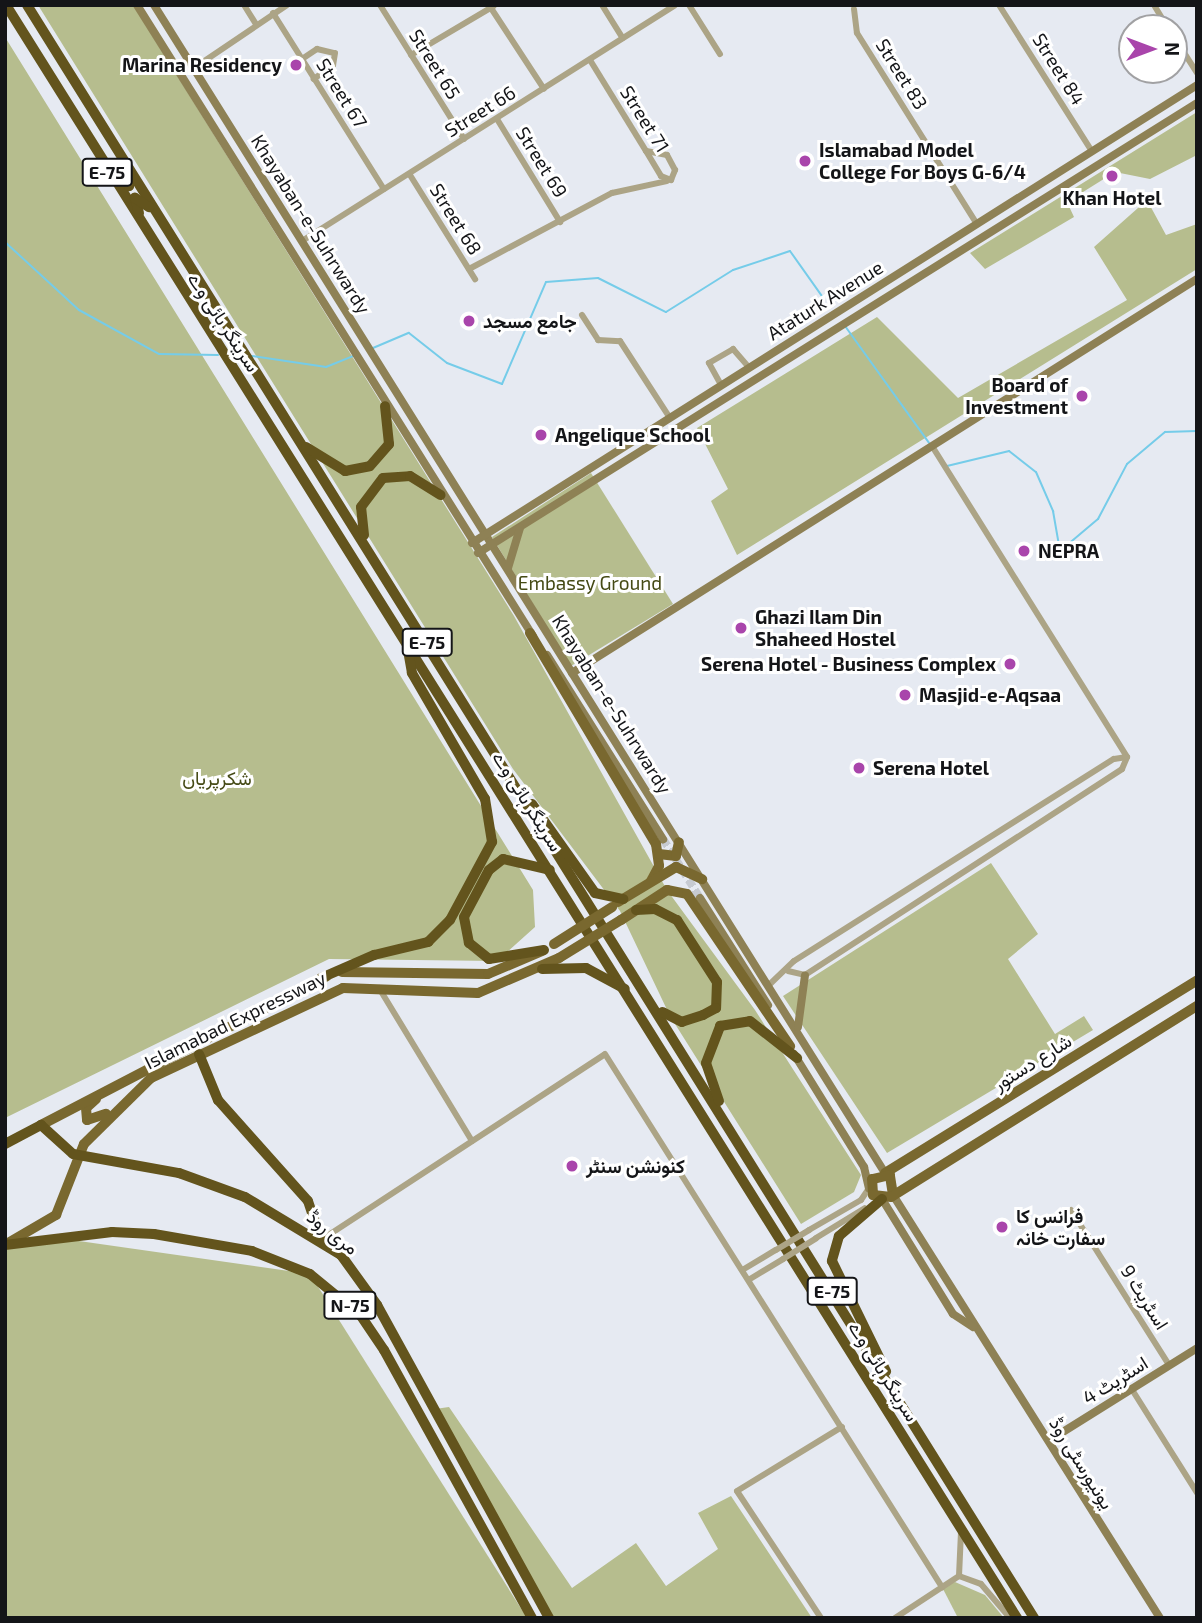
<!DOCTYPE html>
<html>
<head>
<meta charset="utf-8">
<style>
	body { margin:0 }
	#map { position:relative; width:1202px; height:1623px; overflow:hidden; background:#e6eaf2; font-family:"Exo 2",Vazirmatn,sans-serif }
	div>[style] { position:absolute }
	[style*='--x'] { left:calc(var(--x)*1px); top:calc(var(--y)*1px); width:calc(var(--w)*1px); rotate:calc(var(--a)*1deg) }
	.green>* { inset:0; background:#b6bd8e }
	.stream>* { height:2px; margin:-1px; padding:0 1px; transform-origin:1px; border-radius:1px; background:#75cce9 }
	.secondary-tunnel>* { height:8px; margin-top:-4px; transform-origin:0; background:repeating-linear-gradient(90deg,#c6cad1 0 8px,transparent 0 12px) }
	.street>* { height:6px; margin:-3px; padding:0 3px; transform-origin:3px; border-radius:3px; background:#aca486 }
	.secondary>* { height:8px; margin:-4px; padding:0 4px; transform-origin:4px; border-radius:4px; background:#8e8155 }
	.primary>* { height:10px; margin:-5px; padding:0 5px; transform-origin:5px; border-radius:5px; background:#79682f }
	.highway>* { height:10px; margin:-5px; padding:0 5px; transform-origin:5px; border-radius:5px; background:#63541d }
	.street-bridge>* { height:6px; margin:-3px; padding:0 3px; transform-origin:3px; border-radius:3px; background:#aca486 }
	.primary-bridge>* { height:10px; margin:-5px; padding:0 5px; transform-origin:5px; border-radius:5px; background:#79682f }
	.dots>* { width:19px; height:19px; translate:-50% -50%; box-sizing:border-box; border:4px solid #fff; border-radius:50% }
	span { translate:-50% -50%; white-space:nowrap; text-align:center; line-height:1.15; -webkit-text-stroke:6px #fff; paint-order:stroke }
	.shield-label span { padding:2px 5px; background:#fff; border:2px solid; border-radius:5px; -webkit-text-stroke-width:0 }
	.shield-label { font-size:18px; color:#141518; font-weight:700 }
	.street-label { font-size:19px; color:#141518 }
	.poi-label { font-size:19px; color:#141518; font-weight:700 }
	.right { translate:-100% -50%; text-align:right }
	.left { translate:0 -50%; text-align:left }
	.park-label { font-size:19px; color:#454a15 }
	.frame { position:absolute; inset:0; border:7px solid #141518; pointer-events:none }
	.north { position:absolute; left:1118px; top:14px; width:70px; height:70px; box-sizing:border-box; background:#fff; border:2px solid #a1a1a3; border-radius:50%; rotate:90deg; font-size:19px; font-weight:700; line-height:28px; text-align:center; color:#141518 }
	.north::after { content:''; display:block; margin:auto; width:24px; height:32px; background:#a945ab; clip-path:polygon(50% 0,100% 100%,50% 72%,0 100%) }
</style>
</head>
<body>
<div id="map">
	<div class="green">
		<i style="clip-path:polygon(38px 5px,133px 5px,514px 616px,667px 890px,755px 1010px,861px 1175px,854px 1192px,801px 1224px,670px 1016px,620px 911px,513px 769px)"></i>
		<i style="clip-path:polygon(5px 37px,533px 890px,535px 927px,497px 961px,329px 959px,5px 1118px)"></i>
		<i style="clip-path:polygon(1197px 112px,1197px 155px,1150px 179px,1115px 172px,1067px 202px,1074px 217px,985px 269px,970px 253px)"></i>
		<i style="clip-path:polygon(1147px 200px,1166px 235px,1197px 224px,1197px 269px,737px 555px,711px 501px,728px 489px,697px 428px,877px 317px,958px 398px,1127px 300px,1094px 247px)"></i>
		<i style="clip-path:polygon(591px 473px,673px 604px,571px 666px,492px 537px)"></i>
		<i style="clip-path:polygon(991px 863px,1038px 934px,1008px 959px,1055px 1034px,1084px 1016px,1093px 1030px,887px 1153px,783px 996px)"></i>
		<i style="clip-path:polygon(58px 1238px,310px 1274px,527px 1618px,5px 1618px,5px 1244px)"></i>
		<i style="clip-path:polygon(449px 1407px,572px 1588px,636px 1543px,666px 1586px,718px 1549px,698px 1513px,731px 1496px,812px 1618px,553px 1618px,435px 1409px)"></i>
		<i style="clip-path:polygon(955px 1582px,985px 1595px,1004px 1618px,958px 1618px,942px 1587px)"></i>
	</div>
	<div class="stream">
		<i style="--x:5;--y:242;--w:100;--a:42.6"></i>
		<i style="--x:79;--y:310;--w:91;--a:28.8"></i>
		<i style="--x:159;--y:354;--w:59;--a:1"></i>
		<i style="--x:845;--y:326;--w:144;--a:54.3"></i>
		<i style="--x:373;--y:348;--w:39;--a:-23"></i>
		<i style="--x:409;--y:333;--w:48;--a:38.3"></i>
		<i style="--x:447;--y:363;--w:59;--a:20.9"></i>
		<i style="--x:502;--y:384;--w:111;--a:-66.7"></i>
		<i style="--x:546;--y:282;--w:52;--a:-4.4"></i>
		<i style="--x:598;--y:278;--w:76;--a:26.6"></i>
		<i style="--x:666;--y:312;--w:79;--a:-32.1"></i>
		<i style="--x:733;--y:270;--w:60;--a:-18.4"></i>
		<i style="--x:790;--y:251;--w:59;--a:54.7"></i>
		<i style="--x:252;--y:356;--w:75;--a:8.5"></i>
		<i style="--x:326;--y:367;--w:31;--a:-22"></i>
		<i style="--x:947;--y:466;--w:64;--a:-13.6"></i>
		<i style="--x:1009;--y:451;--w:34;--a:38"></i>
		<i style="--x:1036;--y:472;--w:43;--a:66.4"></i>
		<i style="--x:1053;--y:511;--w:41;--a:80.1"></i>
		<i style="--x:1060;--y:551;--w:50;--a:-40.1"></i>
		<i style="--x:1098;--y:519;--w:62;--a:-62.2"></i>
		<i style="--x:1127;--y:464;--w:50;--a:-40.1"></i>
		<i style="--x:1165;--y:432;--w:32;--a:-2"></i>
	</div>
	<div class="secondary-tunnel">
		<i style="--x:663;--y:839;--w:70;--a:57.9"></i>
	</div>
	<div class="street">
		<i style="--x:244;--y:5;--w:22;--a:58"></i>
		<i style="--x:380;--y:5;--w:158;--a:57.9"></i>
		<i style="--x:489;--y:5;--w:100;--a:56.8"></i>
		<i style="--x:602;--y:5;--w:39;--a:58"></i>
		<i style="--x:689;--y:5;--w:58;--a:57.7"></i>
		<i style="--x:999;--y:5;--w:172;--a:57.6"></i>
		<i style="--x:1154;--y:5;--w:27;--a:59"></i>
		<i style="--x:854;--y:9;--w:24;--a:83"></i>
		<i style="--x:857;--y:33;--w:226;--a:57.9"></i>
		<i style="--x:273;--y:13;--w:208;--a:57.8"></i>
		<i style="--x:1174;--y:37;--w:43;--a:57.4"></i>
		<i style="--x:411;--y:55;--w:96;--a:-30.6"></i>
		<i style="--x:302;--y:59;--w:18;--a:-34"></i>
		<i style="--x:317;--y:49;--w:18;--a:13"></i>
		<i style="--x:335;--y:53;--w:12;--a:99"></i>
		<i style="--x:333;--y:65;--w:24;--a:144"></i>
		<i style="--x:590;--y:60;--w:107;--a:58.4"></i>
		<i style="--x:646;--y:151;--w:29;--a:59"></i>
		<i style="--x:661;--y:176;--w:11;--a:22"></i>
		<i style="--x:671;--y:180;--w:11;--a:-68"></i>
		<i style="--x:675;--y:170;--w:17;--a:-118"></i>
		<i style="--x:667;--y:155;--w:21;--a:-169"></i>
		<i style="--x:194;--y:68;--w:112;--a:-34.1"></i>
		<i style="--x:497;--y:119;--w:121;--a:58.5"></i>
		<i style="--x:410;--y:175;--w:123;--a:58"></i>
		<i style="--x:302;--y:241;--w:441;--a:-32.3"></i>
		<i style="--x:469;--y:269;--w:162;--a:-28"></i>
		<i style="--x:612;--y:193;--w:56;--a:-12.3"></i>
		<i style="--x:582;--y:315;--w:30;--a:57"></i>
		<i style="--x:598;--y:340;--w:22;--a:3"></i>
		<i style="--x:620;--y:341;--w:88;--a:57"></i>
		<i style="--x:720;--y:383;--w:23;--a:-119"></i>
		<i style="--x:709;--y:363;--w:28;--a:-30"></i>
		<i style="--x:733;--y:349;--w:23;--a:49"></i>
		<i style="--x:932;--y:446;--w:367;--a:57.9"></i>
		<i style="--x:788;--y:971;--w:17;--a:13"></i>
		<i style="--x:805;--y:975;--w:378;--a:-33"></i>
		<i style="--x:1122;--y:769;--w:13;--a:-67"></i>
		<i style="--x:770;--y:984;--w:33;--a:-44"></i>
		<i style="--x:794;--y:961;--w:378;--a:-32.3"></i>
		<i style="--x:1114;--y:759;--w:13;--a:-9"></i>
		<i style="--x:379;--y:988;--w:179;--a:58.7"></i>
		<i style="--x:1071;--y:1210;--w:183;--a:57.7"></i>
		<i style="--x:809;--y:1230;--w:60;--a:-30"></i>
		<i style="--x:861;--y:1200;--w:14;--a:-56"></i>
		<i style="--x:816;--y:1238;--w:57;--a:-31.5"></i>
		<i style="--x:321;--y:1240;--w:339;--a:-33.2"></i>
		<i style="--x:605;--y:1054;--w:631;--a:57.7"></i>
		<i style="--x:744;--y:1269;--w:37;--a:-31"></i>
		<i style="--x:750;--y:1279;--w:39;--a:-31"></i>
		<i style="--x:1131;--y:1388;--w:124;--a:57.8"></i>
		<i style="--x:959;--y:1576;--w:23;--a:20"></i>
		<i style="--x:981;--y:1584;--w:45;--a:49.5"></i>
		<i style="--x:821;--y:1618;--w:152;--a:-123.5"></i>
		<i style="--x:737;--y:1491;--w:123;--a:-31.4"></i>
		<i style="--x:895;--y:1618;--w:77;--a:-33.3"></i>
		<i style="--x:959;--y:1576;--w:44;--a:-87.4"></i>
	</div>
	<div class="secondary">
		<i style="--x:137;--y:5;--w:745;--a:57.89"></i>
		<i style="--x:154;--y:5;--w:1378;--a:57.96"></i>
		<i style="--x:472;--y:543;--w:858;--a:-32.28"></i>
		<i style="--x:478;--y:553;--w:848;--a:-32.04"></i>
		<i style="--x:508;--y:568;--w:42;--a:-73.3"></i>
		<i style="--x:547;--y:655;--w:218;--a:57.8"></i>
		<i style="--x:572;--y:673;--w:739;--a:-32.23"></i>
		<i style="--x:700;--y:898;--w:127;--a:57.6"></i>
		<i style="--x:798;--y:1027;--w:52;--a:-82.3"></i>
		<i style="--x:794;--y:1054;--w:133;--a:58.2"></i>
		<i style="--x:864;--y:1167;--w:22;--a:77"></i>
		<i style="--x:893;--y:1195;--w:500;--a:57.74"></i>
		<i style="--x:882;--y:1199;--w:135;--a:58.3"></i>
		<i style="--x:953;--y:1314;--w:24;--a:33"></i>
		<i style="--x:1050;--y:1440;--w:173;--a:-32"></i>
	</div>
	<div class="primary">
		<i style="--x:530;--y:633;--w:246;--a:59.2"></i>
		<i style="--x:656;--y:844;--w:22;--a:82"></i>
		<i style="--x:659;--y:866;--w:17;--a:118"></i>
		<i style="--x:659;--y:854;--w:17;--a:7"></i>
		<i style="--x:676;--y:856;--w:14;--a:-78"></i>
		<i style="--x:618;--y:902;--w:68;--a:-31.1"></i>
		<i style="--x:676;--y:867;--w:29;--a:25"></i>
		<i style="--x:621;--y:920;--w:55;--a:-33.1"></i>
		<i style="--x:667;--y:890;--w:20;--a:11"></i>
		<i style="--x:687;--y:894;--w:184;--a:55.9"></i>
		<i style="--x:342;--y:972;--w:146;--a:0.8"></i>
		<i style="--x:488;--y:974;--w:59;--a:-23.1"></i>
		<i style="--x:96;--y:1099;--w:13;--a:138"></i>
		<i style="--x:86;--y:1108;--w:12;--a:85"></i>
		<i style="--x:87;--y:1120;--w:20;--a:-18"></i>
		<i style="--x:41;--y:1125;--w:322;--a:-27.5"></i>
		<i style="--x:885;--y:1173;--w:367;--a:-31.7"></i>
		<i style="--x:893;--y:1195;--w:20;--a:-99"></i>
		<i style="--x:890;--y:1175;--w:18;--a:167"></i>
		<i style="--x:872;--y:1179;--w:16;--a:86"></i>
		<i style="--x:873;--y:1195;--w:18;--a:6"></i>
		<i style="--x:891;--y:1197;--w:361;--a:-32"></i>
		<i style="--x:8;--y:1243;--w:56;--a:-30.3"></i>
		<i style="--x:56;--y:1215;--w:76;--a:-68.5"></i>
		<i style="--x:84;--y:1144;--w:94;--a:-44.6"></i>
		<i style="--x:151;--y:1078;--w:212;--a:-25.1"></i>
		<i style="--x:343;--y:988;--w:135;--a:2.1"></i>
		<i style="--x:478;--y:993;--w:88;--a:-23.4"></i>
	</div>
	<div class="highway">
		<i style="--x:6;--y:5;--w:1904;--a:57.92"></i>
		<i style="--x:27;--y:5;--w:1902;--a:58.02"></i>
		<i style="--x:116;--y:177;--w:16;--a:35"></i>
		<i style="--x:129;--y:186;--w:16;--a:-101"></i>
		<i style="--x:139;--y:213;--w:16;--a:-105"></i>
		<i style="--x:135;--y:198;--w:17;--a:33"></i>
		<i style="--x:306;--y:447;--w:46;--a:31.6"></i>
		<i style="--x:345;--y:471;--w:25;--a:-11"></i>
		<i style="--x:370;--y:466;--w:29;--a:-49"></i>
		<i style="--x:389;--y:444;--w:38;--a:-96"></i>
		<i style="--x:364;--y:535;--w:28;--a:-96"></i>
		<i style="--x:361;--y:507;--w:36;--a:-53"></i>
		<i style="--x:383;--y:478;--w:27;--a:-4"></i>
		<i style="--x:410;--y:476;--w:36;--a:32"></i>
		<i style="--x:532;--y:804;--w:109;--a:54.7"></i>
		<i style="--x:595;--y:893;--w:29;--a:12"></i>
		<i style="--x:636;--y:910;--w:19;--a:-3"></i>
		<i style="--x:655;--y:909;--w:25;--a:27"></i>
		<i style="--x:677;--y:920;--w:74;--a:57.2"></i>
		<i style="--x:717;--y:982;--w:26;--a:92"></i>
		<i style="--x:716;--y:1008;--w:15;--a:152"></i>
		<i style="--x:703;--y:1015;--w:22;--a:162"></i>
		<i style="--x:682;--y:1022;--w:22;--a:-153"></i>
		<i style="--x:544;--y:950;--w:56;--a:170.7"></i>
		<i style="--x:489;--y:959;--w:26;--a:-141"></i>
		<i style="--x:469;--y:943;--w:26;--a:-101"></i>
		<i style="--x:464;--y:917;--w:53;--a:-62"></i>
		<i style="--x:489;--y:870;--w:18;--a:-38"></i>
		<i style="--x:503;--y:859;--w:48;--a:13.2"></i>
		<i style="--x:542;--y:969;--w:44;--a:-1.3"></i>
		<i style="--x:586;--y:968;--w:44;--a:28.3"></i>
		<i style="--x:321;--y:978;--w:58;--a:-23.5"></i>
		<i style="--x:374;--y:955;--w:56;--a:-13.5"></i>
		<i style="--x:428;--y:942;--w:31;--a:-45"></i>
		<i style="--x:450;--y:920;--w:89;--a:-61.7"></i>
		<i style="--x:492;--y:842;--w:44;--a:-99.2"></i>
		<i style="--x:485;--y:799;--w:146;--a:-120.1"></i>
		<i style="--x:412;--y:673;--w:22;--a:-100"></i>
		<i style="--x:199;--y:1054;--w:50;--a:67.6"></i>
		<i style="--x:218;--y:1100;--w:135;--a:48.3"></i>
		<i style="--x:308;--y:1201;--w:41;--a:71.6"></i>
		<i style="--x:719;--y:1101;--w:40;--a:-108.9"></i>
		<i style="--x:706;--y:1063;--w:40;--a:-69"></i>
		<i style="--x:720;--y:1026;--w:30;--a:-9"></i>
		<i style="--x:750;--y:1021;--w:60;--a:38.2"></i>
		<i style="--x:5;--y:1144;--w:41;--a:-27.8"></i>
		<i style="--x:41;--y:1125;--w:43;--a:42.2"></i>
		<i style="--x:73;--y:1154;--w:108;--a:10.2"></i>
		<i style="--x:179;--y:1173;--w:70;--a:20"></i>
		<i style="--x:245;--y:1197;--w:112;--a:31.1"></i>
		<i style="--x:341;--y:1255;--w:62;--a:54.2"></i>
		<i style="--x:377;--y:1305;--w:357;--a:61.2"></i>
		<i style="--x:882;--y:1199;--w:57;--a:139.3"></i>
		<i style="--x:839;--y:1236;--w:26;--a:106"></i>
		<i style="--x:832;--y:1261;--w:123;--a:63.9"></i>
		<i style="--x:5;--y:1245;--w:108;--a:-6.9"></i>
		<i style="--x:112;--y:1232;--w:42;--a:2.7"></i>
		<i style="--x:154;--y:1234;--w:99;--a:9.8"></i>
		<i style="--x:252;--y:1251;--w:62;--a:21.6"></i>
		<i style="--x:310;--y:1274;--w:66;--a:39.5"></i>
		<i style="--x:361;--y:1316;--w:41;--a:55.9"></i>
		<i style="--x:384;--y:1350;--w:306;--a:61.1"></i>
	</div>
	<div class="street-bridge">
		<i style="--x:776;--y:1250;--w:39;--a:-31"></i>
		<i style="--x:783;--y:1259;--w:39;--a:-32"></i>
	</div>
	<div class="primary-bridge">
		<i style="--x:554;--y:944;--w:69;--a:-32.5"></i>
		<i style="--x:559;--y:958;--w:73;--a:-31.5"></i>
	</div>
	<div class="dots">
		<i style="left:296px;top:65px;background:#a945ab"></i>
		<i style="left:805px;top:161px;background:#a945ab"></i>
		<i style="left:1112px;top:176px;background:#a945ab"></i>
		<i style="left:469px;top:321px;background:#a945ab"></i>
		<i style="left:1082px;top:396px;background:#a945ab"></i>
		<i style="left:541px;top:435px;background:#a945ab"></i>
		<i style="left:1024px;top:551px;background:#a945ab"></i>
		<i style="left:741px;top:628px;background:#a945ab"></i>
		<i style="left:1010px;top:664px;background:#a945ab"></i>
		<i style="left:905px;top:695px;background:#a945ab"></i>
		<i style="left:859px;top:768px;background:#a945ab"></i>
		<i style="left:572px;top:1166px;background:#a945ab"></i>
		<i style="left:1002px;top:1227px;background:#a945ab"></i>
	</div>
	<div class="shield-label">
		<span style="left:107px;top:172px">E-75</span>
		<span style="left:427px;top:642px">E-75</span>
		<span style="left:832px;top:1291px">E-75</span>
		<span style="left:350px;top:1305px">N-75</span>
	</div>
	<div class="street-label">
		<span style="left:435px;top:64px;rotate:58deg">Street 65</span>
		<span style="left:1059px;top:69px;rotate:58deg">Street 84</span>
		<span style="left:902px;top:74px;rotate:58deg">Street 83</span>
		<span style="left:342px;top:93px;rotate:58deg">Street 67</span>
		<span style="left:480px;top:111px;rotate:-32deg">Street 66</span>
		<span style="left:645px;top:119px;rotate:58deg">Street 71</span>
		<span style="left:542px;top:162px;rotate:58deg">Street 69</span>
		<span style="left:456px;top:219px;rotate:58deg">Street 68</span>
		<span style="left:311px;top:224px;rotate:58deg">Khayaban-e-Suhrwardy</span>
		<span style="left:825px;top:300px;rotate:-32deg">Ataturk Avenue</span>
		<span style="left:224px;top:322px;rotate:57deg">سرینگر ہائی وے</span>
		<span style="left:612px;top:704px;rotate:58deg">Khayaban-e-Suhrwardy</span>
		<span style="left:528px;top:801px;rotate:58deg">سرینگر ہائی وے</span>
		<span style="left:235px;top:1020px;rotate:-26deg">Islamabad Expressway</span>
		<span style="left:1032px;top:1062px;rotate:-32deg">شارع دستور</span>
		<span style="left:333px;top:1232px;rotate:38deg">مری روڈ</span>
		<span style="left:1145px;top:1297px;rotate:58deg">اسٹریٹ 9</span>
		<span style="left:884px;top:1371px;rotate:58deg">سرینگر ہائی وے</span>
		<span style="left:1115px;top:1380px;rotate:-32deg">اسٹریٹ 4</span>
		<span style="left:1082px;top:1463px;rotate:58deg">یونیورسٹی روڈ</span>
	</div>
	<div class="poi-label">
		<span class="right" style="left:282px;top:65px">Marina Residency</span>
		<span class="left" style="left:819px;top:161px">Islamabad Model<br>College For Boys G-6/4</span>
		<span style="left:1112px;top:198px">Khan Hotel</span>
		<span class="left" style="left:483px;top:321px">جامع مسجد</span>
		<span class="right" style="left:1068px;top:396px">Board of<br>Investment</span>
		<span class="left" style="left:555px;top:435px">Angelique School</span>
		<span class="left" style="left:1038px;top:551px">NEPRA</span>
		<span class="left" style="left:755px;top:628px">Ghazi Ilam Din<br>Shaheed Hostel</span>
		<span class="right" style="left:996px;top:664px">Serena Hotel - Business Complex</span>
		<span class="left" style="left:919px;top:695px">Masjid-e-Aqsaa</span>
		<span class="left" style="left:873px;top:768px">Serena Hotel</span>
		<span class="left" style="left:586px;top:1166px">کنونشن سنٹر</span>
		<span class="left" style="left:1016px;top:1227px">فرانس کا<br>سفارت خانہ</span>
	</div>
	<div class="park-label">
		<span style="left:590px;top:583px">Embassy Ground</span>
		<span style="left:217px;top:778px">شکرپریاں</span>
	</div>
	<div class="frame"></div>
	<div class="north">N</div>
</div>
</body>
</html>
